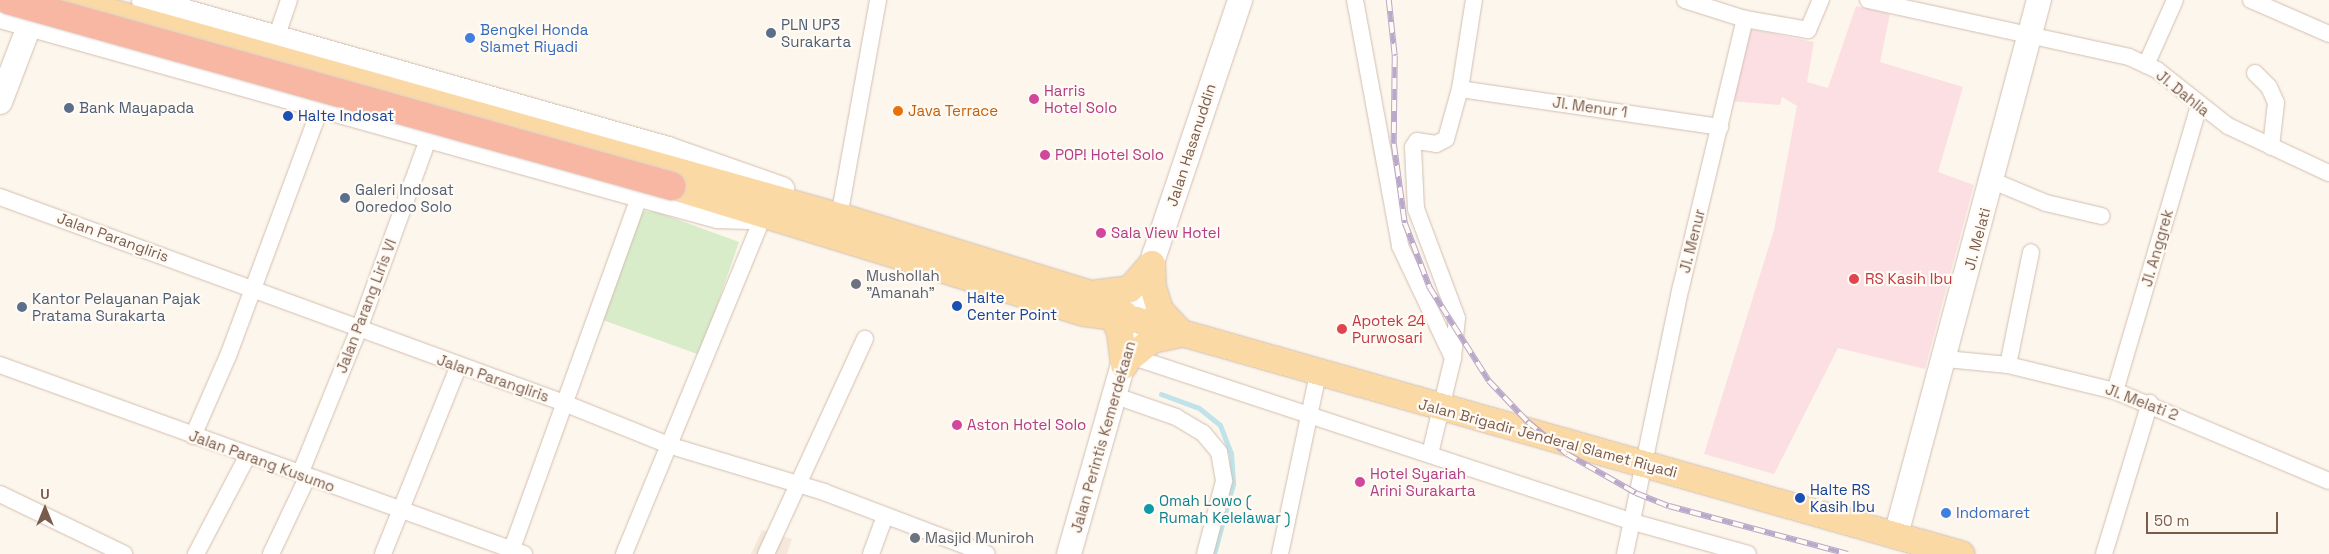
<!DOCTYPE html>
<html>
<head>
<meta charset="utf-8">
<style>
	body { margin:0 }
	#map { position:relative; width:2329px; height:554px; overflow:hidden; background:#fdf6ec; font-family:"Space Grotesk",sans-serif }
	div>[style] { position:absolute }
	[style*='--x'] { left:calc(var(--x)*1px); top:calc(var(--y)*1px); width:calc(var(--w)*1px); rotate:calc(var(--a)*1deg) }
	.residential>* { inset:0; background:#f5e8da }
	.medical>* { inset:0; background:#fbdfe3 }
	.green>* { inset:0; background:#d8ecc9 }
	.stream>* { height:5px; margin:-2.5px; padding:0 2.5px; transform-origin:2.5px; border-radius:2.5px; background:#bfe3e8 }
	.roads { filter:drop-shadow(0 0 1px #d1beb0) drop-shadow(0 0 1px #d1beb0) }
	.street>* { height:16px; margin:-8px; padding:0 8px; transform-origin:8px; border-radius:8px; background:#fff }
	.secondary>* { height:24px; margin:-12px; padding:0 12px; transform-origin:12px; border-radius:12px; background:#fff }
	.primary>* { height:26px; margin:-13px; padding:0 13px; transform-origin:13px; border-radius:13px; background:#fbd9a5 }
	.rail>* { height:5.5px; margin-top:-2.75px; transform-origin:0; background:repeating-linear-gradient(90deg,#fffaf3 0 11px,#b9a8c9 0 22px); box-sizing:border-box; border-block:1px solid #b9a8c9 }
	.bridges { filter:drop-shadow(0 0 1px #dad1cd) drop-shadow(0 0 1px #dad1cd) }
	.highway-bridge>* { height:28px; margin:-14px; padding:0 14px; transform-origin:14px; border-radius:14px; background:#f7b7a3 }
	.dots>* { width:14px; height:14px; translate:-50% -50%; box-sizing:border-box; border:2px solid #fffaf3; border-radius:50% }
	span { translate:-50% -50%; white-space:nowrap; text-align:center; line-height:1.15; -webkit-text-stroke:4.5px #fffaf3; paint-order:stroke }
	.service-label { font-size:15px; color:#4e5e75 }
	.left { translate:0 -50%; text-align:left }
	.shop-label { font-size:15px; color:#366cbe }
	.hotel-label { font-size:15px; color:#b23c85 }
	.street-label { font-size:15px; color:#7a5c4d }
	.food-label { font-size:15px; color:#c56008 }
	.transit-label { font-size:15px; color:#164399 }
	.worship-label { font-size:15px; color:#5b616d }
	.health-label { font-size:15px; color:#be3a42 }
	.culture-label { font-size:15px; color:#0d838f }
	.north { position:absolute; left:20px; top:484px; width:50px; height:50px; -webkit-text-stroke:4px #fffaf3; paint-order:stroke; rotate:0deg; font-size:14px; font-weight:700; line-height:20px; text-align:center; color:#7a5c4d }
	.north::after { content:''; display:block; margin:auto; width:18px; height:22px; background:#7a5c4d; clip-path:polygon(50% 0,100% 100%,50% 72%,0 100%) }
	.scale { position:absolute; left:2146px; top:512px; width:132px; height:22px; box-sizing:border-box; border:2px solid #7a5c4d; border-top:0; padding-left:6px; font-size:15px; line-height:18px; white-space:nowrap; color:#7a5c4d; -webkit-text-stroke:4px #fffaf3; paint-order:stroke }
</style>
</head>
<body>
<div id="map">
	<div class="residential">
		<i style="clip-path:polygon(762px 530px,792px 539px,787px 554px,751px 554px)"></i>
	</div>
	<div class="medical">
		<i style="clip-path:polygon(1856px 6px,1890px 14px,1880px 62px,1963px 87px,1938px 172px,1974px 185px,1925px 369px,1838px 348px,1774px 474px,1704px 454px,1774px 230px,1797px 106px,1782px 97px,1780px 105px,1729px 101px,1745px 28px,1814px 42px,1807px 82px,1828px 88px)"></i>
	</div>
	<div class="green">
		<i style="clip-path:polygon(642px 211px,657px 212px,739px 242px,700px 355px,600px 319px)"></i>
	</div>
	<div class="stream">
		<i style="--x:1161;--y:394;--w:40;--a:20.2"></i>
		<i style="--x:1199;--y:408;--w:27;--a:39"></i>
		<i style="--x:1220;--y:425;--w:30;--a:69"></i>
		<i style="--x:1231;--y:453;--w:31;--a:86"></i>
		<i style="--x:1233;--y:484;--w:73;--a:105.2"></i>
	</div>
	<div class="roads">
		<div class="street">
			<i style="--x:1355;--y:0;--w:250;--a:79.6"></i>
			<i style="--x:1400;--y:246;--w:124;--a:64.7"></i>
			<i style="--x:1685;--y:0;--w:63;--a:17.6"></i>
			<i style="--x:1745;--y:19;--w:64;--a:9.9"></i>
			<i style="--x:1808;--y:30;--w:33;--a:-67"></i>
			<i style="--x:1868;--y:0;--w:267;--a:12.3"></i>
			<i style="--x:2129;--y:57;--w:31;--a:25"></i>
			<i style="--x:2157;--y:70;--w:90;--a:38.3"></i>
			<i style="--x:2228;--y:126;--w:111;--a:25"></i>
			<i style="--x:2251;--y:0;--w:85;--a:23.6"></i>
			<i style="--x:276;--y:38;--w:40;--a:-71.1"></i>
			<i style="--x:2146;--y:65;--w:71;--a:-66"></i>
			<i style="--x:2255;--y:73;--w:20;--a:45"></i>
			<i style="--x:2269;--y:87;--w:17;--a:66"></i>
			<i style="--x:2276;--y:103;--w:44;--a:96.5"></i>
			<i style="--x:1460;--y:89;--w:263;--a:8.3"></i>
			<i style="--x:1993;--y:181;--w:57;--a:22.5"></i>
			<i style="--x:2046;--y:203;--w:57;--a:13.1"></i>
			<i style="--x:0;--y:197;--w:600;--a:20.06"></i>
			<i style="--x:564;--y:403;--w:115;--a:21.9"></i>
			<i style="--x:671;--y:446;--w:160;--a:16.7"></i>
			<i style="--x:824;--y:492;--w:174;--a:20.8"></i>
			<i style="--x:839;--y:217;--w:220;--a:-79.8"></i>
			<i style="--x:1127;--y:355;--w:533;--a:18.26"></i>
			<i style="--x:1633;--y:522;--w:119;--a:15.5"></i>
			<i style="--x:1946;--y:359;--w:62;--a:5.5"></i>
			<i style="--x:2008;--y:365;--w:110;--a:13.7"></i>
			<i style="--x:2115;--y:391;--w:232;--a:22.8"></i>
			<i style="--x:0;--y:365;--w:557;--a:19.83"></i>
			<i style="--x:2008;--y:365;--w:115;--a:-78.5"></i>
			<i style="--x:2115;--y:391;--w:297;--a:-73.6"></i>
			<i style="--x:1116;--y:396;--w:64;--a:19.3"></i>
			<i style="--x:1176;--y:417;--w:31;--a:31"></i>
			<i style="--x:1203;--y:433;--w:25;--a:50"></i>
			<i style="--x:1219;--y:452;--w:29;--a:80"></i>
			<i style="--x:1224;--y:481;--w:75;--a:104.6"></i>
			<i style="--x:193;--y:436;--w:87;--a:-66.4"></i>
			<i style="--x:228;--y:356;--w:265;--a:-69.6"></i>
			<i style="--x:1430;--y:454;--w:99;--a:-76.5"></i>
			<i style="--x:1453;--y:358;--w:40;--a:-84.3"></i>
			<i style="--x:1457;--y:318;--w:116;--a:-110.6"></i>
			<i style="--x:1416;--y:209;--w:62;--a:-92.8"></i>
			<i style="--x:1413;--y:147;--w:7;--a:-56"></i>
			<i style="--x:1417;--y:141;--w:19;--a:9"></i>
			<i style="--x:1436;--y:144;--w:11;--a:-27"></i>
			<i style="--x:1446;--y:139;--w:52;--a:-74.4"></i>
			<i style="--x:1460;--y:89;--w:90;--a:-81.1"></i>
			<i style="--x:300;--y:474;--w:157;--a:-67.9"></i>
			<i style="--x:359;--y:329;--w:204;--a:-70"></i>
			<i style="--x:0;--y:494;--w:138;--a:25.8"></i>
			<i style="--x:196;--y:554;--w:112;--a:-62.3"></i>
			<i style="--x:271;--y:554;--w:84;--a:-64.7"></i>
			<i style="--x:383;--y:554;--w:201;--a:-68.1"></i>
			<i style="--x:510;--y:554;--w:382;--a:-70.1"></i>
			<i style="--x:624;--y:554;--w:365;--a:-67.6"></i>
			<i style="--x:766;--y:554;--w:237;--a:-65.3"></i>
			<i style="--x:871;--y:554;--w:40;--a:-69.8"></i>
			<i style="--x:1280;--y:554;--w:184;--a:-78.1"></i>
			<i style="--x:1625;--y:554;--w:273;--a:-78.2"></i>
			<i style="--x:1681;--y:287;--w:276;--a:-76.6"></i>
			<i style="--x:2104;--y:554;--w:158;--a:-73.1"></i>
		</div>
		<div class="secondary">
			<i style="--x:144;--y:0;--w:545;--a:15.87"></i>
			<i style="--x:668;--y:149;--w:121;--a:19.3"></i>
			<i style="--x:0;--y:16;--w:665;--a:15.63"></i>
			<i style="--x:640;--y:195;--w:81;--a:15.1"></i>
			<i style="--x:718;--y:216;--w:38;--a:2"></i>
			<i style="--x:0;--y:102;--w:97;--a:-69"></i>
			<i style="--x:1896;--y:535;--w:554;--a:-75.04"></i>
			<i style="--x:1069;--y:554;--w:313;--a:-74.1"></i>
			<i style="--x:1155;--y:253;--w:267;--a:-71.4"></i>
		</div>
		<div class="primary">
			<i style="--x:68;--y:0;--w:807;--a:15.67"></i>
			<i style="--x:845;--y:218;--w:257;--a:17.2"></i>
			<i style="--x:1091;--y:294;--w:39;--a:31"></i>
			<i style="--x:671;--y:186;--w:433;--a:17.1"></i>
			<i style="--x:1085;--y:313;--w:51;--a:7.8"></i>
			<i style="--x:1136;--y:320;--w:858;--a:15.84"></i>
			<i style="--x:1152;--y:264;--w:23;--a:88"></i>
			<i style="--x:1153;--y:287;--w:24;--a:73"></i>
			<i style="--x:1160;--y:310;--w:33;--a:47"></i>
			<i style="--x:1091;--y:294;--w:39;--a:-7"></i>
			<i style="--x:1130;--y:289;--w:33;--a:-49"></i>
			<i style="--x:1108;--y:304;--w:30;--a:67"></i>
			<i style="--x:1120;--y:332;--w:34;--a:83"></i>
			<i style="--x:1125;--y:362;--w:35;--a:-39"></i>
			<i style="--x:1152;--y:340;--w:30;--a:-12"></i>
		</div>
	</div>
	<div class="rail">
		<i style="--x:1389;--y:0;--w:56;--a:83.9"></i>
		<i style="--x:1395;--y:56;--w:88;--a:90.7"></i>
		<i style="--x:1394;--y:144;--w:80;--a:82.1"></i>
		<i style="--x:1405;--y:223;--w:70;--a:69"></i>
		<i style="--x:1430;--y:288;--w:110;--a:57.6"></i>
		<i style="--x:1489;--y:381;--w:57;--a:46.4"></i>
		<i style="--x:1528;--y:422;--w:50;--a:39.4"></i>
		<i style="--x:1567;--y:454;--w:79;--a:29.5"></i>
		<i style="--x:1636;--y:493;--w:35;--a:22"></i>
		<i style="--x:1669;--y:506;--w:185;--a:15"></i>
	</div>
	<div class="bridges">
		<div class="highway-bridge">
			<i style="--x:8;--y:0;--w:689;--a:15.67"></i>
		</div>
	</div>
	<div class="dots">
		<i style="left:771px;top:33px;background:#5c6f8a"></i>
		<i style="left:470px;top:38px;background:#3f7fe0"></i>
		<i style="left:1034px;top:99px;background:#d1479c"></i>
		<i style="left:69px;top:108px;background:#5c6f8a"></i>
		<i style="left:898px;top:111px;background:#e8710a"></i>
		<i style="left:288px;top:116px;background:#1a4fb4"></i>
		<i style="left:1045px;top:155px;background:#d1479c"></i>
		<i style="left:345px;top:198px;background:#5c6f8a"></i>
		<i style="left:1101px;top:233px;background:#d1479c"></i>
		<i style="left:1854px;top:279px;background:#e0444e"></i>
		<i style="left:856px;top:284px;background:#6b7280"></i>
		<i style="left:957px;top:306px;background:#1a4fb4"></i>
		<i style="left:22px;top:307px;background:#5c6f8a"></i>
		<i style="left:1342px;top:329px;background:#e0444e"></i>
		<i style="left:957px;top:425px;background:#d1479c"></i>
		<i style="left:1360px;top:482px;background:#d1479c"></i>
		<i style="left:1800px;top:498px;background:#1a4fb4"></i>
		<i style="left:1149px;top:509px;background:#0f9aa8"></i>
		<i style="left:1946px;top:513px;background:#3f7fe0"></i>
		<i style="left:915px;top:538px;background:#6b7280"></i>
	</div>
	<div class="service-label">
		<span class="left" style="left:781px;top:33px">PLN UP3<br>Surakarta</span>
		<span class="left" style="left:79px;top:108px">Bank Mayapada</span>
		<span class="left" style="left:355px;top:198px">Galeri Indosat<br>Ooredoo Solo</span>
		<span class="left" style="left:32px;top:307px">Kantor Pelayanan Pajak<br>Pratama Surakarta</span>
	</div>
	<div class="shop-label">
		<span class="left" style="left:480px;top:38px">Bengkel Honda<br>Slamet Riyadi</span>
		<span class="left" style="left:1956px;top:513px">Indomaret</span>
	</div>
	<div class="hotel-label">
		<span class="left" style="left:1044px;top:99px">Harris<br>Hotel Solo</span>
		<span class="left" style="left:1055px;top:155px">POP! Hotel Solo</span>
		<span class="left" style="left:1111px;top:233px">Sala View Hotel</span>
		<span class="left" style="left:967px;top:425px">Aston Hotel Solo</span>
		<span class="left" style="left:1370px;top:482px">Hotel Syariah<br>Arini Surakarta</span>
	</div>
	<div class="street-label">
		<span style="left:2183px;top:93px;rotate:39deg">Jl. Dahlia</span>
		<span style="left:1590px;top:107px;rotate:8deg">Jl. Menur 1</span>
		<span style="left:1191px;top:145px;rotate:-72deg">Jalan Hasanuddin</span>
		<span style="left:113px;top:237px;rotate:20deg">Jalan Parangliris</span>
		<span style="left:1977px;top:239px;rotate:-75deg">Jl. Melati</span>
		<span style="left:1692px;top:241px;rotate:-76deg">Jl. Menur</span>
		<span style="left:2157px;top:248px;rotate:-74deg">Jl. Anggrek</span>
		<span style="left:366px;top:306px;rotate:-69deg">Jalan Parang Liris VI</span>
		<span style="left:493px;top:378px;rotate:19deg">Jalan Parangliris</span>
		<span style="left:2142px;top:402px;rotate:21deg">Jl. Melati 2</span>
		<span style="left:1103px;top:437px;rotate:-74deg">Jalan Perintis Kemerdekaan</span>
		<span style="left:1548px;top:438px;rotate:15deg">Jalan Brigadir Jenderal Slamet Riyadi</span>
		<span style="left:262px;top:461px;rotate:20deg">Jalan Parang Kusumo</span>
	</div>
	<div class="food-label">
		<span class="left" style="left:908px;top:111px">Java Terrace</span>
	</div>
	<div class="transit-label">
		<span class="left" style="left:298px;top:116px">Halte Indosat</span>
		<span class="left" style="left:967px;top:306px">Halte<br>Center Point</span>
		<span class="left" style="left:1810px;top:498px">Halte RS<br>Kasih Ibu</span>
	</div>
	<div class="worship-label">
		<span class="left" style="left:866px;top:284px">Mushollah<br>"Amanah"</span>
		<span class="left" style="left:925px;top:538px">Masjid Muniroh</span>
	</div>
	<div class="health-label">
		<span class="left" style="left:1865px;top:279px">RS Kasih Ibu</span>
		<span class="left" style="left:1352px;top:329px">Apotek 24<br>Purwosari</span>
	</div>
	<div class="culture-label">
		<span class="left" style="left:1159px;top:509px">Omah Lowo (<br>Rumah Kelelawar )</span>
	</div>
	<div class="north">U</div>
	<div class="scale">50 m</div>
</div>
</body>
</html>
